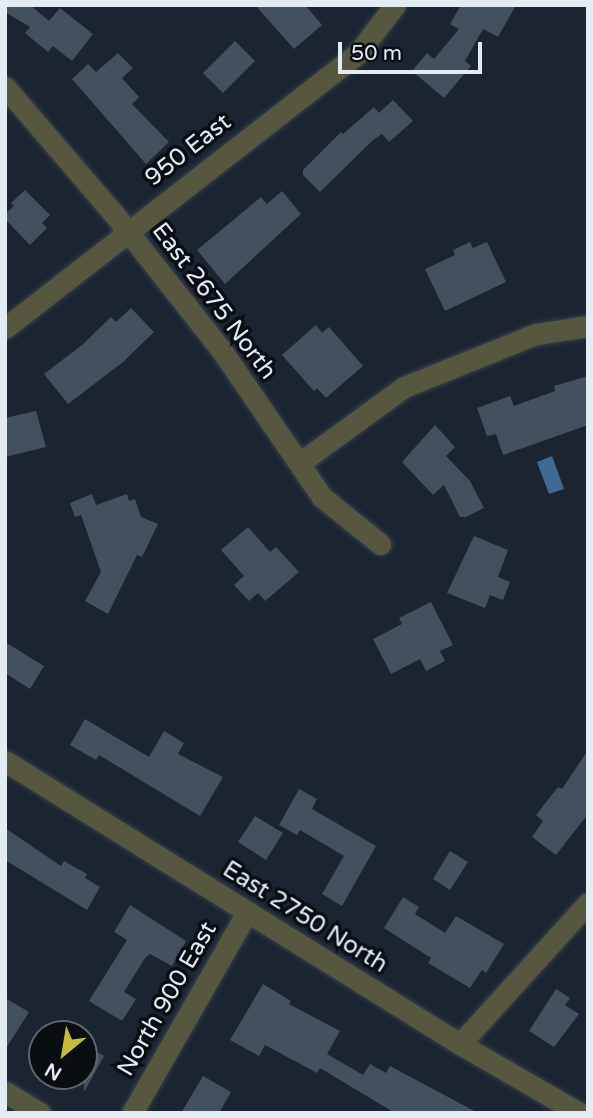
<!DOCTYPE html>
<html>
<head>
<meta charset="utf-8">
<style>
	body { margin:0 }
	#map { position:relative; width:593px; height:1118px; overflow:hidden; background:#1a2531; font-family:"Varela Round",sans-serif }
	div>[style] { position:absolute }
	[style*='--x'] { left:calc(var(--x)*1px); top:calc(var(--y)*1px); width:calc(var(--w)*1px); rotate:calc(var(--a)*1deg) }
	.water>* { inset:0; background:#406a94 }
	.building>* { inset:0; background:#43505d }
	.roads { filter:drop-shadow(0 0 2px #36414c) drop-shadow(0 0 2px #36414c) }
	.minor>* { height:21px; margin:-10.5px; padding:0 10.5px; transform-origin:10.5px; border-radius:10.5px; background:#57563e }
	span { translate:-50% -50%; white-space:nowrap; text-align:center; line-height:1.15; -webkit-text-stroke:7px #090e13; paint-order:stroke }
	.street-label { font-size:24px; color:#e3ebf3 }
	.frame { position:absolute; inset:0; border:7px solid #e3ebf3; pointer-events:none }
	.north { position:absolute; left:28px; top:1020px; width:70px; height:70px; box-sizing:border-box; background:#090e13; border:2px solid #60666d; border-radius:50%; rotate:210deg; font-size:19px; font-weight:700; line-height:28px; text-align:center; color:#e3ebf3 }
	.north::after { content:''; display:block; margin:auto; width:24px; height:32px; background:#c5bc3d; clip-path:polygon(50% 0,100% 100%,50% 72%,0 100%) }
	.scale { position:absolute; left:338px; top:42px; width:144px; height:32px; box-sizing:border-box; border:4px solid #e3ebf3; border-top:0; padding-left:9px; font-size:21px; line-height:24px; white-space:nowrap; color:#e3ebf3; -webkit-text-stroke:5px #090e13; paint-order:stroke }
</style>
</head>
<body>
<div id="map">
	<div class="water">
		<i style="clip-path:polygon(552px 456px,564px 489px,549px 494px,537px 462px)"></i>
	</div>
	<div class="building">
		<i style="clip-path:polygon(5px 5px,30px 5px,49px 21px,60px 8px,93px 34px,72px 61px,53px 46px,48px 52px,25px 33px,30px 27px,5px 12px)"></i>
		<i style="clip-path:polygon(255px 5px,305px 5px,322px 25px,294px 49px)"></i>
		<i style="clip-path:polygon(461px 5px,516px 5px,498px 37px,483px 29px,465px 61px,471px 66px,444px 98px,412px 71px,427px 53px,434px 59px,459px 29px,450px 24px)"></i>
		<i style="clip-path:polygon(235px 41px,255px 61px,223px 93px,203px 73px)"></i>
		<i style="clip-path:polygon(118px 53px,133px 68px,122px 78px,139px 97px,132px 104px,169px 142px,146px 164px,72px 79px,88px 64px,96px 72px)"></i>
		<i style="clip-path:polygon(393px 100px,413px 121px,389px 142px,382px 134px,373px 140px,320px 192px,303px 175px,303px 170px,341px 132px,343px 134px,374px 107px,379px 113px)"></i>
		<i style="clip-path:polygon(25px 190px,50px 215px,42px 223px,47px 228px,30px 245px,5px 219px,5px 214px,14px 206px,11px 203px)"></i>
		<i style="clip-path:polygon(282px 191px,301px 214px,225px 284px,197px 250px,261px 197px,267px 204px)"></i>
		<i style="clip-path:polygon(470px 242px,473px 248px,487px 242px,506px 282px,445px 311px,425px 269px,455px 255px,453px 250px)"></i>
		<i style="clip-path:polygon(131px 308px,154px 332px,123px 362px,68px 404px,44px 374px,82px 345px,111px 317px,116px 322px)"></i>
		<i style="clip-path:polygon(316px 325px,322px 333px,329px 327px,363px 366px,326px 398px,317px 388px,314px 391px,282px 355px)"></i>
		<i style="clip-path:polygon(588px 376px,588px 425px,503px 455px,496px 434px,487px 436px,477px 408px,510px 396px,514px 406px,555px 391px,554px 386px)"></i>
		<i style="clip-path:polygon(36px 411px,46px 447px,5px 457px,5px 418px)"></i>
		<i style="clip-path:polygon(435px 425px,455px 447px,446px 456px,470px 481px,484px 508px,466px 517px,460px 517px,444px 485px,433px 495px,402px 462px)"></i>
		<i style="clip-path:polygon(92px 494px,96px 505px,127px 494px,129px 501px,135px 499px,141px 517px,158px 524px,142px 557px,137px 555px,108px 614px,85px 601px,101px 572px,81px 515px,75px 517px,70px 503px)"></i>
		<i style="clip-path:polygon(248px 527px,270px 552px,276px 547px,299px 572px,265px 601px,258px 593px,249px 601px,234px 585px,244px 576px,221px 550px)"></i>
		<i style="clip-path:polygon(474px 536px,508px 550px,498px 577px,510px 582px,503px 600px,490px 595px,485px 608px,447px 593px)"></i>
		<i style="clip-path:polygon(431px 602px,453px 645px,440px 651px,445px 661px,426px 671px,420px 659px,391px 674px,373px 639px,402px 624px,399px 618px)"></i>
		<i style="clip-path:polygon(5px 642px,44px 666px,30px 689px,5px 673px)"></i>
		<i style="clip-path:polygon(85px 719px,149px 757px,164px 731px,184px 743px,178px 754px,223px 777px,200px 816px,99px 755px,96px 760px,70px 745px)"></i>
		<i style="clip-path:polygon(588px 750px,588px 814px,556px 855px,532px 837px,543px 821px,536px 815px,558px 787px,562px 789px)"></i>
		<i style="clip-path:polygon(299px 789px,317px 799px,312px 809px,376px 846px,342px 906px,322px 894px,344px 856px,300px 830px,297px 835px,279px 825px)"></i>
		<i style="clip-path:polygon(255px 816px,283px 833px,266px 860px,238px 842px)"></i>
		<i style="clip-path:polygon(5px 828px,61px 866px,64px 861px,87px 874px,85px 878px,100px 887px,87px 910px,5px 860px)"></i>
		<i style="clip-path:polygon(450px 851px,468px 862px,450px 890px,433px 879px)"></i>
		<i style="clip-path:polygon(403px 897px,419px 907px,415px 914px,445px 933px,456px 916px,504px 944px,486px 973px,482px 970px,470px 988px,428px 963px,431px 958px,384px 928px)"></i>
		<i style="clip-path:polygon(130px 905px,186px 941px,172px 966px,150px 954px,145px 958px,124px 992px,136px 999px,122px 1021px,89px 1001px,127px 940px,114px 932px)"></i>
		<i style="clip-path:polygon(263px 984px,291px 1001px,289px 1004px,340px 1031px,327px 1054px,363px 1075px,370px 1064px,386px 1073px,390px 1066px,478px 1113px,395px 1113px,320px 1068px,317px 1073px,265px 1045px,259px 1056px,230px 1040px)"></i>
		<i style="clip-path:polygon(556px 989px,570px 998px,565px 1005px,579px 1014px,554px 1047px,529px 1031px)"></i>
		<i style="clip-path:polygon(5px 998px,29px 1012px,5px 1050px)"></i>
		<i style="clip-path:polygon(84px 1044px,104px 1056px,84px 1092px)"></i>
		<i style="clip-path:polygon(203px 1076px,231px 1092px,219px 1113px,181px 1113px)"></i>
	</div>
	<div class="roads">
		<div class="minor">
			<i style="--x:5;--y:87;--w:167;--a:49.4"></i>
			<i style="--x:114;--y:214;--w:171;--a:51.7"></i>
			<i style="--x:220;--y:348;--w:181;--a:55.6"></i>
			<i style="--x:322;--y:497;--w:75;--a:39"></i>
			<i style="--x:5;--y:328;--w:447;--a:-37.9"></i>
			<i style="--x:358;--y:53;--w:61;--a:-52.4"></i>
			<i style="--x:301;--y:462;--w:127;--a:-36.1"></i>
			<i style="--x:404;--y:387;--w:142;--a:-21.9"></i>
			<i style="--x:536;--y:334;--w:53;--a:-8.7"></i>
			<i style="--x:5;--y:761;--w:536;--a:31.88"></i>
			<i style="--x:460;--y:1044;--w:138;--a:30.1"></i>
			<i style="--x:460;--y:1044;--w:190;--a:-47.8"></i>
			<i style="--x:5;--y:1092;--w:41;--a:31"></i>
			<i style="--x:132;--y:1113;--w:232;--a:-60.2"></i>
		</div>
	</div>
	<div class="street-label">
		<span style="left:188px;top:150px;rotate:-38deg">950 East</span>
		<span style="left:214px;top:301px;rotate:53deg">East 2675 North</span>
		<span style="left:305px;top:917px;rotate:32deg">East 2750 North</span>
		<span style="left:167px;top:999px;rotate:-60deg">North 900 East</span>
	</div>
	<div class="frame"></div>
	<div class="north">N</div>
	<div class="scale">50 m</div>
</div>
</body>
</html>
